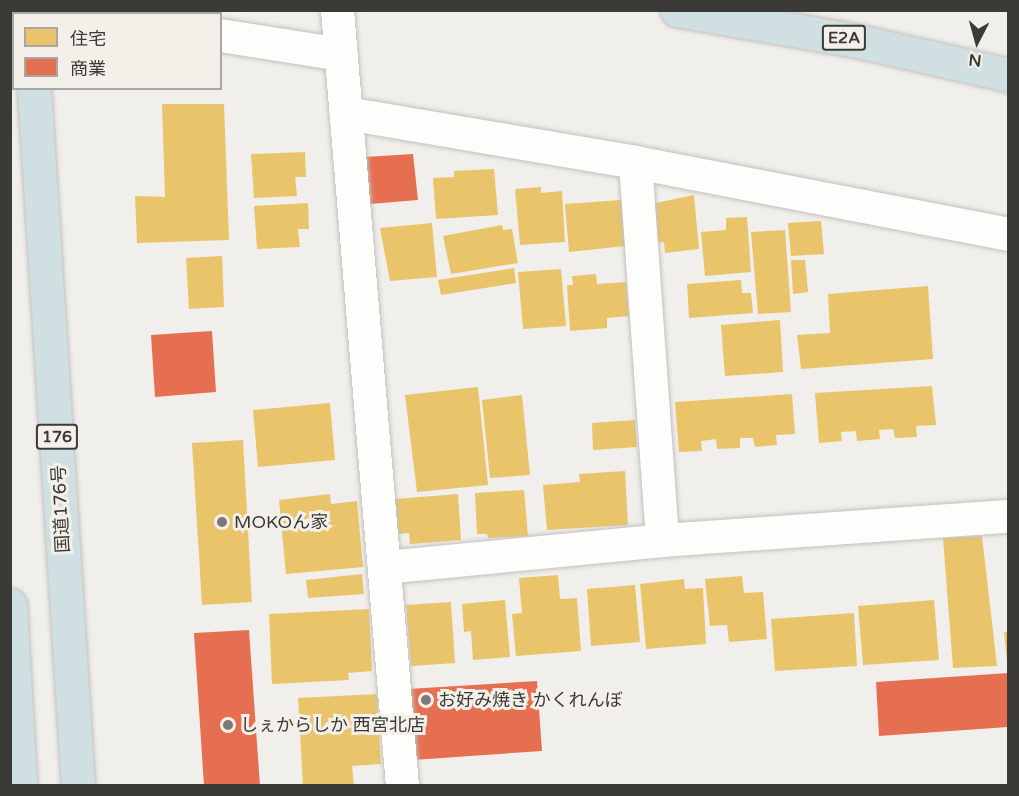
<!DOCTYPE html>
<html>
<head>
<meta charset="utf-8">
<style>
	body { margin:0 }
	#map { position:relative; width:1019px; height:796px; overflow:hidden; background:#f1efeb; font-family:"Varela Round","Noto Sans JP",sans-serif }
	div>[style] { position:absolute }
	[style*='--x'] { left:calc(var(--x)*1px); top:calc(var(--y)*1px); width:calc(var(--w)*1px); rotate:calc(var(--a)*1deg) }
	.homes>* { inset:0; background:#e9c46a }
	.shops>* { inset:0; background:#e76f51 }
	.roads { filter:drop-shadow(0 0 2px #c3c1be) drop-shadow(0 0 2px #c3c1be) }
	.minor>* { height:33px; margin:-16.5px; padding:0 16.5px; transform-origin:16.5px; border-radius:16.5px; background:#fdfdfc }
	.highway>* { height:33px; margin:-16.5px; padding:0 16.5px; transform-origin:16.5px; border-radius:16.5px; background:#d0e0e2 }
	.dots>* { width:16px; height:16px; translate:-50% -50%; box-sizing:border-box; border:3px solid #f3f0e9; border-radius:50% }
	span { translate:-50% -50%; white-space:nowrap; text-align:center; line-height:1.15; -webkit-text-stroke:6px #f3f0e9; paint-order:stroke }
	.shield-label span { padding:2px 4px; background:#f3f0e9; border:2px solid; border-radius:4px; -webkit-text-stroke-width:0 }
	.shield-label { font-size:16px; color:#3b3a37; font-weight:700 }
	.street-label { font-size:18px; color:#3b3a37 }
	.poi-label { font-size:18px; color:#3b3a37 }
	.left { translate:0 -50%; text-align:left }
	.frame { position:absolute; inset:0; border:12px solid #3b3a37; pointer-events:none }
	.legend { position:absolute; left:12px; top:12px; width:210px; height:78px; box-sizing:border-box; background:#f3f0e9; border:2px solid #a9a7a2; margin:0; padding:8px 10px; list-style:none; font-size:18px; color:#3b3a37 }
	.legend li { display:flex; align-items:center; gap:12px; height:30px }
	.legend b { width:30px; border:2px solid #a9a7a2 }
	.north { position:absolute; left:947px; top:12px; width:60px; height:60px; -webkit-text-stroke:4px #f3f0e9; paint-order:stroke; rotate:186deg; font-size:16px; font-weight:700; line-height:24px; text-align:center; color:#3b3a37 }
	.north::after { content:''; display:block; margin:auto; width:21px; height:27px; background:#3b3a37; clip-path:polygon(50% 0,100% 100%,50% 72%,0 100%) }
</style>
</head>
<body>
<div id="map">
	<div class="homes">
		<i style="clip-path:polygon(162px 104px,224px 104px,229px 240px,137px 243px,135px 196px,165px 197px)"></i>
		<i style="clip-path:polygon(305px 152px,306px 177px,295px 177px,297px 196px,254px 198px,251px 154px)"></i>
		<i style="clip-path:polygon(494px 169px,498px 215px,436px 219px,433px 178px,454px 177px,454px 171px)"></i>
		<i style="clip-path:polygon(541px 187px,541px 193px,562px 191px,565px 242px,520px 245px,515px 189px)"></i>
		<i style="clip-path:polygon(694px 195px,699px 249px,665px 253px,664px 242px,654px 243px,651px 204px)"></i>
		<i style="clip-path:polygon(621px 200px,625px 246px,569px 252px,565px 204px)"></i>
		<i style="clip-path:polygon(308px 203px,309px 229px,298px 229px,300px 247px,257px 249px,254px 206px)"></i>
		<i style="clip-path:polygon(747px 217px,751px 272px,705px 276px,701px 232px,726px 230px,726px 218px)"></i>
		<i style="clip-path:polygon(821px 221px,824px 254px,791px 256px,788px 223px)"></i>
		<i style="clip-path:polygon(432px 223px,437px 277px,390px 281px,380px 228px)"></i>
		<i style="clip-path:polygon(502px 225px,503px 230px,512px 229px,518px 263px,451px 274px,443px 236px)"></i>
		<i style="clip-path:polygon(785px 230px,791px 312px,758px 314px,751px 232px)"></i>
		<i style="clip-path:polygon(222px 256px,224px 307px,189px 309px,186px 258px)"></i>
		<i style="clip-path:polygon(791px 260px,805px 260px,808px 292px,793px 294px)"></i>
		<i style="clip-path:polygon(514px 268px,516px 283px,441px 295px,438px 280px)"></i>
		<i style="clip-path:polygon(561px 269px,566px 326px,523px 329px,518px 272px)"></i>
		<i style="clip-path:polygon(596px 274px,597px 284px,626px 282px,629px 316px,607px 318px,607px 328px,570px 331px,567px 285px,573px 285px,572px 276px)"></i>
		<i style="clip-path:polygon(741px 280px,742px 293px,751px 293px,753px 313px,689px 318px,687px 284px)"></i>
		<i style="clip-path:polygon(928px 286px,933px 359px,801px 369px,797px 335px,830px 333px,828px 294px)"></i>
		<i style="clip-path:polygon(780px 320px,783px 372px,725px 376px,721px 325px)"></i>
		<i style="clip-path:polygon(932px 386px,936px 425px,916px 426px,917px 437px,895px 438px,893px 429px,879px 430px,880px 439px,857px 441px,856px 431px,841px 432px,842px 441px,819px 443px,815px 393px)"></i>
		<i style="clip-path:polygon(478px 387px,488px 485px,417px 492px,405px 395px)"></i>
		<i style="clip-path:polygon(792px 394px,795px 434px,776px 435px,777px 445px,755px 447px,753px 438px,740px 438px,740px 448px,717px 449px,716px 439px,701px 441px,702px 451px,679px 452px,675px 402px)"></i>
		<i style="clip-path:polygon(522px 395px,530px 475px,490px 478px,482px 400px)"></i>
		<i style="clip-path:polygon(330px 403px,335px 460px,258px 467px,253px 410px)"></i>
		<i style="clip-path:polygon(635px 420px,637px 447px,593px 450px,592px 423px)"></i>
		<i style="clip-path:polygon(243px 440px,252px 602px,202px 605px,192px 443px)"></i>
		<i style="clip-path:polygon(625px 471px,628px 525px,547px 530px,543px 485px,580px 482px,579px 474px)"></i>
		<i style="clip-path:polygon(524px 490px,528px 536px,488px 538px,487px 534px,477px 534px,475px 493px)"></i>
		<i style="clip-path:polygon(330px 494px,331px 504px,357px 501px,363px 567px,286px 574px,279px 500px)"></i>
		<i style="clip-path:polygon(458px 494px,461px 540px,410px 544px,409px 533px,398px 534px,395px 499px)"></i>
		<i style="clip-path:polygon(982px 536px,997px 666px,953px 668px,943px 538px)"></i>
		<i style="clip-path:polygon(362px 574px,364px 594px,308px 598px,306px 580px)"></i>
		<i style="clip-path:polygon(558px 575px,560px 599px,577px 598px,581px 651px,516px 656px,512px 614px,522px 613px,519px 578px)"></i>
		<i style="clip-path:polygon(742px 576px,744px 593px,763px 592px,767px 639px,729px 642px,727px 625px,710px 626px,705px 579px)"></i>
		<i style="clip-path:polygon(684px 579px,685px 589px,703px 588px,706px 644px,646px 649px,640px 584px)"></i>
		<i style="clip-path:polygon(635px 585px,640px 642px,591px 646px,587px 589px)"></i>
		<i style="clip-path:polygon(505px 600px,510px 657px,473px 660px,471px 631px,464px 632px,462px 604px)"></i>
		<i style="clip-path:polygon(934px 600px,939px 660px,863px 665px,858px 606px)"></i>
		<i style="clip-path:polygon(451px 602px,455px 663px,411px 666px,406px 605px)"></i>
		<i style="clip-path:polygon(369px 609px,372px 671px,348px 673px,349px 680px,272px 684px,269px 614px)"></i>
		<i style="clip-path:polygon(854px 613px,857px 666px,775px 671px,771px 619px)"></i>
		<i style="clip-path:polygon(1004px 632px,1008px 632px,1008px 661px,1007px 661px)"></i>
		<i style="clip-path:polygon(377px 694px,381px 764px,352px 766px,354px 786px,303px 786px,298px 698px)"></i>
	</div>
	<div class="shops">
		<i style="clip-path:polygon(413px 154px,418px 200px,370px 204px,365px 157px)"></i>
		<i style="clip-path:polygon(212px 331px,216px 392px,155px 397px,151px 335px)"></i>
		<i style="clip-path:polygon(249px 630px,260px 786px,204px 786px,194px 633px)"></i>
		<i style="clip-path:polygon(1008px 673px,1008px 727px,879px 736px,876px 682px)"></i>
		<i style="clip-path:polygon(537px 681px,542px 751px,413px 760px,408px 689px)"></i>
	</div>
	<div class="roads">
		<div class="minor">
			<i style="--x:63;--y:10;--w:22;--a:10"></i>
			<i style="--x:337;--y:10;--w:779;--a:85.21"></i>
			<i style="--x:220;--y:35;--w:122;--a:8.9"></i>
			<i style="--x:346;--y:113;--w:293;--a:9.6"></i>
			<i style="--x:635;--y:162;--w:380;--a:10.9"></i>
			<i style="--x:635;--y:162;--w:379;--a:85.9"></i>
			<i style="--x:662;--y:540;--w:347;--a:-4"></i>
			<i style="--x:384;--y:567;--w:279;--a:-5.5"></i>
		</div>
		<div class="highway">
			<i style="--x:28;--y:10;--w:4;--a:90"></i>
			<i style="--x:677;--y:10;--w:179;--a:9.7"></i>
			<i style="--x:853;--y:40;--w:159;--a:12.7"></i>
			<i style="--x:34;--y:88;--w:699;--a:86.39"></i>
			<i style="--x:10;--y:605;--w:181;--a:86.8"></i>
		</div>
	</div>
	<div class="dots">
		<i style="left:222px;top:522px;background:#7b7976"></i>
		<i style="left:426px;top:700px;background:#7b7976"></i>
		<i style="left:228px;top:725px;background:#7b7976"></i>
	</div>
	<div class="shield-label">
		<span style="left:844px;top:38px">E2A</span>
		<span style="left:57px;top:437px">176</span>
	</div>
	<div class="street-label">
		<span style="left:61px;top:509px;rotate:-93deg">国道176号</span>
	</div>
	<div class="poi-label">
		<span class="left" style="left:234px;top:522px">MOKOん家</span>
		<span class="left" style="left:438px;top:700px">お好み焼き かくれんぼ</span>
		<span class="left" style="left:240px;top:725px">しぇからしか 西宮北店</span>
	</div>
	<div class="frame"></div>
	<ul class="legend">
	<li><b style="height:16px;background:#e9c46a"></b>住宅</li>
	<li><b style="height:16px;background:#e76f51"></b>商業</li>
	</ul>
	<div class="north">N</div>
</div>
</body>
</html>
